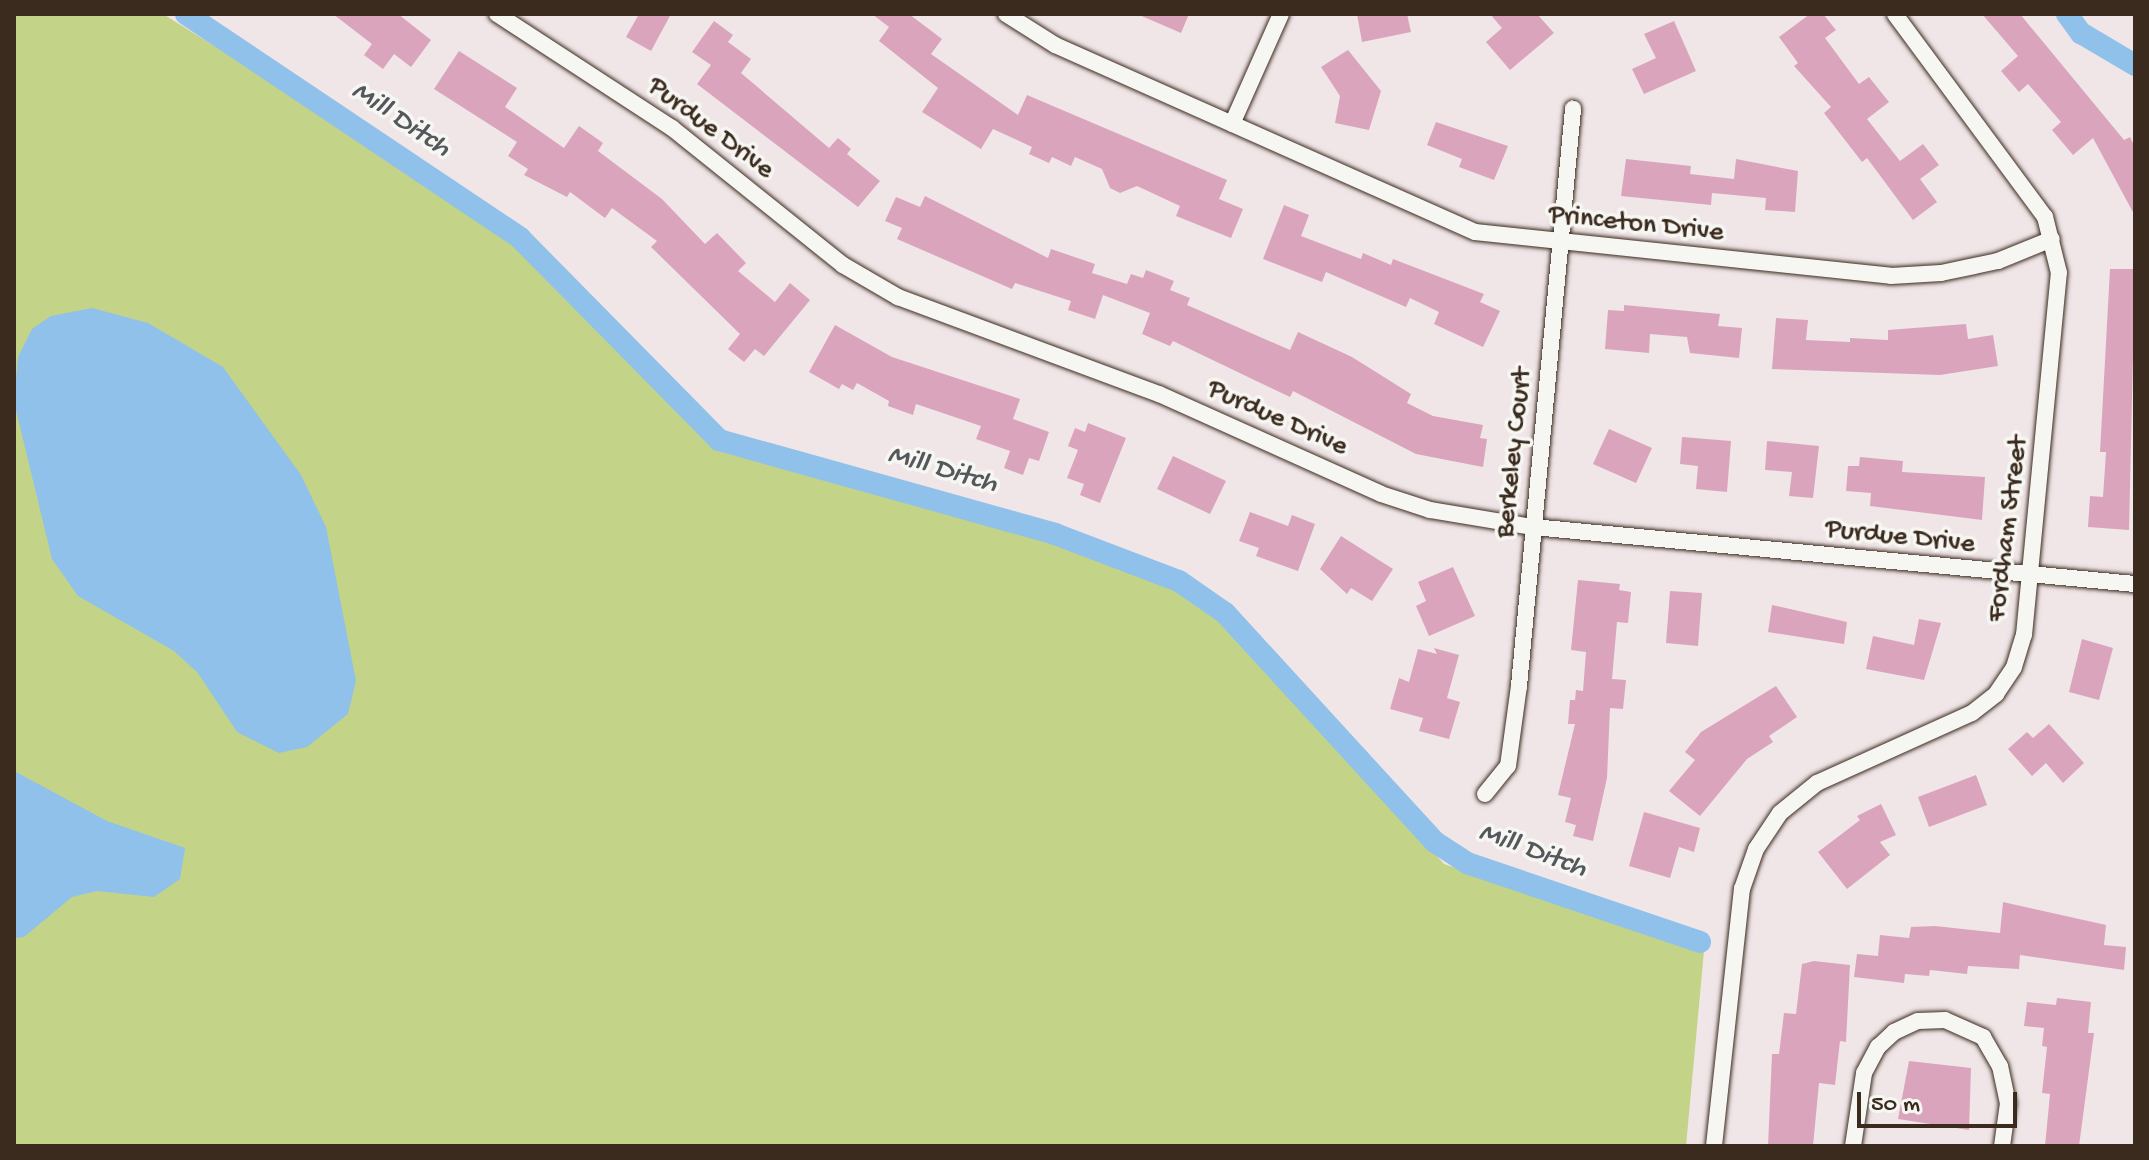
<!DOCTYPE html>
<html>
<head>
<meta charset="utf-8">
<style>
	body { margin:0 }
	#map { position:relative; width:2149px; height:1160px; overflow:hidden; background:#f0e6e7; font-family:"Gochi Hand",sans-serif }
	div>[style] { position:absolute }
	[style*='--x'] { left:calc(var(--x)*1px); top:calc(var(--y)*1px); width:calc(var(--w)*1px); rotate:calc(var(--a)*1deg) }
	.green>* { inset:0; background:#c3d387 }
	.water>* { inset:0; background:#8fc1eb }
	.canal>* { height:22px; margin:-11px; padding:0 11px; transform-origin:11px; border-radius:11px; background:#8fc1eb }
	.building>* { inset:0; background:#daa5bc }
	.roads { filter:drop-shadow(0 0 2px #3b2a1e) drop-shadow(0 0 2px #3b2a1e) }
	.minor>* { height:16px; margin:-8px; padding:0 8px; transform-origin:8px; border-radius:8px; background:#f6f6f2 }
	span { translate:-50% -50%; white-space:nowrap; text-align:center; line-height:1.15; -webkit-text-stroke:7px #f6f6f2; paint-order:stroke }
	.street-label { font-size:28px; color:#3b2a1e }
	.water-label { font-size:30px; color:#54575c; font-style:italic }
	.frame { position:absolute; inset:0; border:16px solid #3b2a1e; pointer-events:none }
	.scale { position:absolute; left:1857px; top:1092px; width:160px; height:36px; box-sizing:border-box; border:4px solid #3b2a1e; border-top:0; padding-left:10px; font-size:24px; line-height:28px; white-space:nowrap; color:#3b2a1e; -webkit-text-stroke:6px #f6f6f2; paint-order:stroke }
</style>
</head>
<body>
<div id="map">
	<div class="green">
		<i style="clip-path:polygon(14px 14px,163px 14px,399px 161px,534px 260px,722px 452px,1059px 540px,1174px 588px,1214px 613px,1444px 864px,1704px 951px,1686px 1146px,14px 1146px)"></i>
	</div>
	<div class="water">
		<i style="clip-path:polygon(92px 308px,148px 323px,223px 367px,301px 475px,326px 527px,356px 681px,348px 714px,307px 747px,279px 753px,237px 732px,198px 673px,174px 651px,78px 596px,52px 559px,14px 402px,18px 357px,32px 329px,51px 316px)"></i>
		<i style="clip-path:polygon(14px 771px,107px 821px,185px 848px,180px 879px,154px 897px,97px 891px,72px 897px,24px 937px,14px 938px)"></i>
	</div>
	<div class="canal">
		<i style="--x:186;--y:14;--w:402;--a:33.8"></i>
		<i style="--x:520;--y:238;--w:284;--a:45.4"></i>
		<i style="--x:719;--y:440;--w:349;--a:15.6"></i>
		<i style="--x:1055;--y:534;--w:133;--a:20.8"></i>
		<i style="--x:1179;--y:581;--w:56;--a:34.8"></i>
		<i style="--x:1225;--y:613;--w:311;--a:47.5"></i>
		<i style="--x:1435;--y:842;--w:38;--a:33"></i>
		<i style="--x:1467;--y:863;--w:246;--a:18.7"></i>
		<i style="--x:2067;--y:14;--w:24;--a:54"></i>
		<i style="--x:2081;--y:33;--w:63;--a:30.7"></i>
	</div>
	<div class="building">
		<i style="clip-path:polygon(333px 14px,398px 14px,431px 40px,411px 67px,394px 54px,383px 69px,364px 55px,372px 44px)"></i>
		<i style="clip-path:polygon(639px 14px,671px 14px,651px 51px,626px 37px)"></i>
		<i style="clip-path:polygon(872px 14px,909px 14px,942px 39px,931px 54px,1018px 115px,1027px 95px,1227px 180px,1219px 199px,1243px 209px,1231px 238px,1176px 216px,1180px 206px,1137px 186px,1120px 193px,1110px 188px,1102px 169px,1075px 157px,1071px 166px,1052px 157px,1049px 163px,1029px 154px,1032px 147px,993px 129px,981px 149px,922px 112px,938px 88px,879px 41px,889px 27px)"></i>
		<i style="clip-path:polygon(1137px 14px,1189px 14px,1181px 33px)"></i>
		<i style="clip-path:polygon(1357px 14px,1407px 14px,1411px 32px,1362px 42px)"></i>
		<i style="clip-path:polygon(1490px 14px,1537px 14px,1554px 33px,1510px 70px,1486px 42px,1502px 28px)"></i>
		<i style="clip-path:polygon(1810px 14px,1823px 14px,1836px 30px,1825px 38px,1859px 84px,1869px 77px,1889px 102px,1867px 119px,1900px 161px,1923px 144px,1939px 165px,1920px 179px,1937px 202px,1913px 220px,1867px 158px,1862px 162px,1824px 113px,1831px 107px,1794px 66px,1798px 63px,1779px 37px)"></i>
		<i style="clip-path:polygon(1982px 14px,2020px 14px,2124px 140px,2130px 137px,2135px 147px,2135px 216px,2093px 138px,2073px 155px,2052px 130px,2061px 122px,2028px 84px,2019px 92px,2001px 71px,2018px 56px)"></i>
		<i style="clip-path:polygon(714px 21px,733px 35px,728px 42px,751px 59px,741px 73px,829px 148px,838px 138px,851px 149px,847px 154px,880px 181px,858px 207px,697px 84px,711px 65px,692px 52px)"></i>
		<i style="clip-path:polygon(1674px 21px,1696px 71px,1644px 94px,1632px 69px,1656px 58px,1644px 34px)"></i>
		<i style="clip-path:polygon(1348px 50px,1381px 91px,1369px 130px,1335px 123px,1340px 96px,1321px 67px)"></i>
		<i style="clip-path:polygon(459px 51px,517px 88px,505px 107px,564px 148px,579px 126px,603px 143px,598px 151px,662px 199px,705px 244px,717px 233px,746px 263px,738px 271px,775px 302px,790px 283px,810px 300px,764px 356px,755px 349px,744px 362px,728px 349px,740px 334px,651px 247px,657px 241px,612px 208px,605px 218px,570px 192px,567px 197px,524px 175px,528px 169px,508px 156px,517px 142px,434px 89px)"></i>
		<i style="clip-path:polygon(1436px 122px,1508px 146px,1494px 180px,1459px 167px,1462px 159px,1427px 145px)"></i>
		<i style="clip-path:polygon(1626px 159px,1691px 166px,1690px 174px,1734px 179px,1736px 159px,1798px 171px,1795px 212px,1765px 210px,1766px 198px,1712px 193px,1711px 205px,1621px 196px)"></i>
		<i style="clip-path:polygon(925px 196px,1048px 258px,1051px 249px,1095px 264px,1092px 273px,1127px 284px,1131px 274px,1143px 278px,1146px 270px,1174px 281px,1170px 290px,1190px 298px,1187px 305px,1290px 350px,1298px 332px,1352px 357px,1411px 394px,1407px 403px,1433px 416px,1483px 425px,1480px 438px,1487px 439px,1483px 467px,1416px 454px,1293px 391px,1290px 397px,1173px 341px,1170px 346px,1142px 334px,1150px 313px,1103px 295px,1095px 319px,1068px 310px,1071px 301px,1015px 283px,1012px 289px,897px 239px,902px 228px,885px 221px,896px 197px,920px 207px)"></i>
		<i style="clip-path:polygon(1284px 205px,1309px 215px,1301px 236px,1361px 259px,1363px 253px,1391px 265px,1393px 259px,1484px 294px,1480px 302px,1500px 311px,1483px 347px,1434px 324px,1439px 312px,1410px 298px,1406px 307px,1326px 272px,1322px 282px,1263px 259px)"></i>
		<i style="clip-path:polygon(2110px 269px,2135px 269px,2129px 530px,2088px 527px,2090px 496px,2103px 497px,2106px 452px,2100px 452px)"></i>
		<i style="clip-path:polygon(1624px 305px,1720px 314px,1718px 326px,1742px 328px,1739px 358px,1690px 353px,1687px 337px,1650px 334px,1649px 353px,1605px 349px,1608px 310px,1624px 311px)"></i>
		<i style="clip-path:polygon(1776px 318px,1808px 320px,1806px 340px,1850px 342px,1850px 338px,1888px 340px,1888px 330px,1966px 324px,1968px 339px,1993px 335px,1998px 366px,1940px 375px,1772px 369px)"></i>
		<i style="clip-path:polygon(835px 325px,892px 357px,1020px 399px,1013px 419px,1049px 432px,1039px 461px,1029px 458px,1023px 475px,1004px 468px,1010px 451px,976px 439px,981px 426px,916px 404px,913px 415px,888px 406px,889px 401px,857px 383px,853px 390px,842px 384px,839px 389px,809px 372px)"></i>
		<i style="clip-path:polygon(1088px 423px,1126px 438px,1100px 503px,1080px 495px,1084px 484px,1067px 478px,1078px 450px,1068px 446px,1075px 428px,1085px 432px)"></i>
		<i style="clip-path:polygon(1609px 429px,1652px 448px,1636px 483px,1593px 464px)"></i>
		<i style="clip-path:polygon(1682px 437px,1731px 441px,1727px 492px,1696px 489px,1698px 466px,1680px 464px)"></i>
		<i style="clip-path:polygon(1767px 441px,1819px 446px,1813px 498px,1789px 496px,1792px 472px,1765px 470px)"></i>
		<i style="clip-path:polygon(1173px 456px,1226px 481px,1210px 514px,1157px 489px)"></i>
		<i style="clip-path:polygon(1860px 457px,1903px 461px,1902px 472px,1985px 477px,1982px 520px,1870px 506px,1871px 493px,1846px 491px,1848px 466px,1859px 466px)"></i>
		<i style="clip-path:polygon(1250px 512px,1288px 526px,1292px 515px,1315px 524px,1298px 571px,1256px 556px,1259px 548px,1239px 541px)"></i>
		<i style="clip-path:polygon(1341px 536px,1393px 569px,1372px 601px,1351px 588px,1347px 594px,1320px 569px)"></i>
		<i style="clip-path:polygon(1453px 567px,1475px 616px,1429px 636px,1416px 606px,1426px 601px,1418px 582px)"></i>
		<i style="clip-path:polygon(1578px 580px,1620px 584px,1619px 590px,1631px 592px,1628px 623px,1617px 622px,1612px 679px,1626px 680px,1623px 709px,1610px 708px,1607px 778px,1593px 841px,1573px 836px,1576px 825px,1565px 822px,1571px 798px,1558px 795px,1575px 724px,1568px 724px,1570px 700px,1575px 700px,1576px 690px,1583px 691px,1586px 652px,1571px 650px)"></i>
		<i style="clip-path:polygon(1670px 591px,1702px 593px,1698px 646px,1666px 643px)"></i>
		<i style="clip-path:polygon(1772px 605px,1847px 622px,1844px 644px,1768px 632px)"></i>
		<i style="clip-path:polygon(1919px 619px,1941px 623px,1924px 680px,1866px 669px,1873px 636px,1914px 645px)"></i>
		<i style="clip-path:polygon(2082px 639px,2113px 648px,2099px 700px,2069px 692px)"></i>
		<i style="clip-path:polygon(1434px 648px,1459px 655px,1447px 698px,1460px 702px,1449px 739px,1419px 731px,1423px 718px,1390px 709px,1399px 678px,1409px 682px,1418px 649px,1437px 654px)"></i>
		<i style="clip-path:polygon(1776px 686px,1797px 717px,1769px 736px,1773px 742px,1747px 759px,1700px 816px,1669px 791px,1695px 760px,1685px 752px,1701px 732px)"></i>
		<i style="clip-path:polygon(2049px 724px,2084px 763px,2063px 783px,2046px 763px,2032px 776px,2008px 749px,2027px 732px,2033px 738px)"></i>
		<i style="clip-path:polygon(1976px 775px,1987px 805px,1929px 827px,1918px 797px)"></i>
		<i style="clip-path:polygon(1881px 804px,1896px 835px,1880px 842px,1890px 855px,1847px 889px,1818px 852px,1860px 820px,1857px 816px)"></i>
		<i style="clip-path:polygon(1644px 812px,1700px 828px,1694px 852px,1679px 847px,1670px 878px,1629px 866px)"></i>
		<i style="clip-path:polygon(2003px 902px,2106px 925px,2104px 945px,2126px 947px,2124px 970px,2020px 955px,2019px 969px,1968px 966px,1967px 974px,1930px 970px,1929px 976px,1905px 974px,1904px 983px,1854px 977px,1857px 954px,1878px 956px,1880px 935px,1909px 938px,1911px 927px,1935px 926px,2000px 933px)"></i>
		<i style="clip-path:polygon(1814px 961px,1850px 965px,1846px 1042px,1840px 1041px,1835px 1085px,1819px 1083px,1813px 1146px,1768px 1146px,1772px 1054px,1779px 1054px,1784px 1013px,1796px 1014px,1802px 964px)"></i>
		<i style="clip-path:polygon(2057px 998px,2091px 1002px,2088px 1033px,2094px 1033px,2079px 1146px,2045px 1146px,2050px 1094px,2042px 1093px,2047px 1047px,2042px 1046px,2044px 1028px,2024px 1026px,2027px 1002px,2056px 1005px)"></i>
		<i style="clip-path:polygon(1909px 1061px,1971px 1068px,1969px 1130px,1898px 1119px)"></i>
	</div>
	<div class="roads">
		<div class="minor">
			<i style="--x:497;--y:14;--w:209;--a:33.1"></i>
			<i style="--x:672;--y:128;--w:219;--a:38.7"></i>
			<i style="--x:843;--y:265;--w:64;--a:30.2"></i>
			<i style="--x:898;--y:297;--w:278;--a:20.4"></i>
			<i style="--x:1159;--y:394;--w:243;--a:24.2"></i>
			<i style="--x:1381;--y:494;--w:52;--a:18.1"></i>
			<i style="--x:1430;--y:510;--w:104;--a:9.4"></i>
			<i style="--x:1533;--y:527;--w:605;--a:5.41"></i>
			<i style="--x:1006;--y:14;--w:58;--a:32.3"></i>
			<i style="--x:1055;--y:45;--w:460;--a:24"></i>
			<i style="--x:1475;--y:232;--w:418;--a:6"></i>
			<i style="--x:1891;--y:276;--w:50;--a:-3.4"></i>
			<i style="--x:1941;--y:273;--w:58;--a:-11.9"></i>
			<i style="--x:1998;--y:261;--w:58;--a:-22.2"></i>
			<i style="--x:1232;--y:124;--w:120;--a:-66"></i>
			<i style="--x:1485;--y:794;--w:36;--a:-51"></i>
			<i style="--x:1508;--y:766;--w:81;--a:-82.2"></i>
			<i style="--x:1519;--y:686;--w:580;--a:-84.65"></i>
			<i style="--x:1714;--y:1146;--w:259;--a:-83.8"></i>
			<i style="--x:1742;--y:889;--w:42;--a:-70.7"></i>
			<i style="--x:1756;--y:849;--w:43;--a:-56.3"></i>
			<i style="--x:1780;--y:813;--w:48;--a:-39"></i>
			<i style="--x:1817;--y:783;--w:170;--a:-24.3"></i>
			<i style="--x:1972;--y:713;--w:31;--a:-38"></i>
			<i style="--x:1996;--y:694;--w:32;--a:-56"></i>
			<i style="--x:2014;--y:667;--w:34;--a:-73"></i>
			<i style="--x:2024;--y:635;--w:364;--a:-84.5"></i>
			<i style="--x:2059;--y:273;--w:58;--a:-104"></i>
			<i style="--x:2045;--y:217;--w:252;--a:-126.5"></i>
			<i style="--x:1853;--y:1146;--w:74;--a:-81.4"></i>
			<i style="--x:1864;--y:1073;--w:30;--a:-62"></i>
			<i style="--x:1878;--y:1047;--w:22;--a:-43"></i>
			<i style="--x:1894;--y:1032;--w:26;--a:-25"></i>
			<i style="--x:1918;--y:1021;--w:27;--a:-2"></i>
			<i style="--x:1945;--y:1020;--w:42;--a:24.1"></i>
			<i style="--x:1983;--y:1037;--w:34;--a:60"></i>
			<i style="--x:2000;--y:1066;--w:38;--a:78"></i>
			<i style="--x:2008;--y:1103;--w:43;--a:97.9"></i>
		</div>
	</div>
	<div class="street-label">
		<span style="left:710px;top:129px;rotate:37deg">Purdue Drive</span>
		<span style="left:1636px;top:225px;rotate:6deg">Princeton Drive</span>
		<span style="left:1277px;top:419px;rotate:24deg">Purdue Drive</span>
		<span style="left:1515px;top:453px;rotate:-84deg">Berkeley Court</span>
		<span style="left:2009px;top:529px;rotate:-83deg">Fordham Street</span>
		<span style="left:1900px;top:538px;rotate:6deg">Purdue Drive</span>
	</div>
	<div class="water-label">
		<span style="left:400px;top:121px;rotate:34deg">Mill Ditch</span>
		<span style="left:942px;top:471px;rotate:16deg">Mill Ditch</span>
		<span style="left:1532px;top:852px;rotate:20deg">Mill Ditch</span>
	</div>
	<div class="frame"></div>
	<div class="scale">50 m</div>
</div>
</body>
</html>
